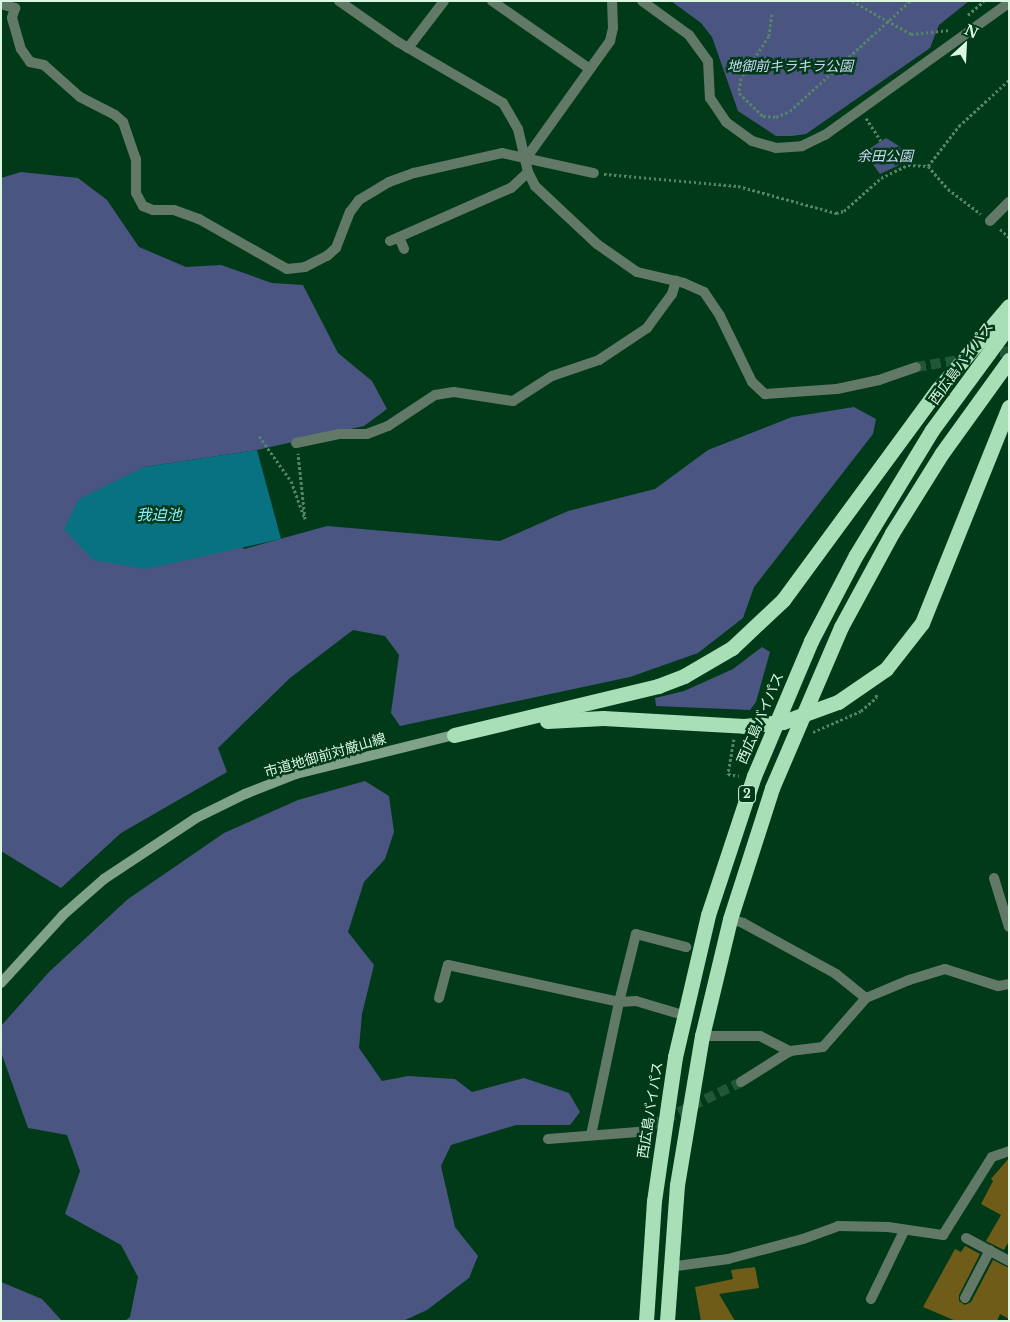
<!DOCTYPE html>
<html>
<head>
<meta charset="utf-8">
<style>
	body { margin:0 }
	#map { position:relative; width:1010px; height:1322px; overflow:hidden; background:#003a19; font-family:"Libre Baskerville","Noto Sans JP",serif }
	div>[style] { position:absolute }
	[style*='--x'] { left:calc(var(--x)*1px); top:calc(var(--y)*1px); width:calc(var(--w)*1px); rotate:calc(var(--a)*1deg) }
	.green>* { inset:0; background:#4a5581 }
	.water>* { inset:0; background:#097282 }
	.building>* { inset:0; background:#6f5c19 }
	.street-tunnel>* { height:10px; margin-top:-5px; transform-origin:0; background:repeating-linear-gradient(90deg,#215637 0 10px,transparent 0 15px) }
	.path>* { height:3px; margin-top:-1.5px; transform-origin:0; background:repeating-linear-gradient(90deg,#558467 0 2.5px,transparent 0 5px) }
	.street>* { height:10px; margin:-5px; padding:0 5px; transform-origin:5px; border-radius:5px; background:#637968 }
	.secondary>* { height:10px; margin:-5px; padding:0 5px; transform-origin:5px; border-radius:5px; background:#7fa288 }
	.highway>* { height:15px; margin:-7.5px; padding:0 7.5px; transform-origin:7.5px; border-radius:7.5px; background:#a8dfb6 }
	.highway-bridge>* { height:15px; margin:-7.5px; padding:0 7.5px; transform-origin:7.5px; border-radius:7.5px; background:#a8dfb6 }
	span { translate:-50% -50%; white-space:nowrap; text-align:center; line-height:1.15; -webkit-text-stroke:5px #003a19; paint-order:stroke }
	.shield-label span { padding:1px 4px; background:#003a19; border:1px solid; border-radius:4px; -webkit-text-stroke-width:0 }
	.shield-label { font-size:12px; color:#dbf7e1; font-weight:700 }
	.park-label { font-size:14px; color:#ced8f8; font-style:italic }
	.street-label { font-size:14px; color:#dbf7e1 }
	.water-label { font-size:15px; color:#8debff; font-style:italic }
	.frame { position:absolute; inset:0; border:2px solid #dbf7e1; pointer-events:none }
	.north { position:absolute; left:940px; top:20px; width:50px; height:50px; -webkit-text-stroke:4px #003a19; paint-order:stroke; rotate:25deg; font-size:14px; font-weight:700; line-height:20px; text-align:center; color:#dbf7e1 }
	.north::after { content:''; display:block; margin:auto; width:18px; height:22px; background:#dbf7e1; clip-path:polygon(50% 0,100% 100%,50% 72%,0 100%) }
</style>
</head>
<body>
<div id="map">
	<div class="green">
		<i style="clip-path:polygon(671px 1px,969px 1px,939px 25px,930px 48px,806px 134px,792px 136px,776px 136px,738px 111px,712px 37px,701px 23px)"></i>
		<i style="clip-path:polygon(886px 138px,899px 146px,910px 160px,880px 174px,864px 152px)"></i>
		<i style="clip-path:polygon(21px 172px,78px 178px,107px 200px,139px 247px,186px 267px,221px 265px,272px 283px,303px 285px,338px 353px,372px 381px,387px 409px,364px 426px,257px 450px,144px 467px,244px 549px,327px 526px,500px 541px,568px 511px,655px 489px,708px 450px,792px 417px,854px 407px,876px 419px,873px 434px,754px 587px,743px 618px,698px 653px,630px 677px,400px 726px,391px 713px,399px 655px,385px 636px,353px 630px,290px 678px,218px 748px,227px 772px,121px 833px,61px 888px,1px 851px,1px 178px)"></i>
		<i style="clip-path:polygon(762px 647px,770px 652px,756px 702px,750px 710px,656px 706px,655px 698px,684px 691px,733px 669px)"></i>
		<i style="clip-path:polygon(365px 781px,389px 796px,394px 832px,385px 859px,364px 882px,348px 932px,374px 965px,362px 1014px,359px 1048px,382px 1081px,408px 1076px,455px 1079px,472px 1092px,524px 1078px,569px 1093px,580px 1112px,570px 1125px,516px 1125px,451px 1145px,441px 1166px,455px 1227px,478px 1256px,469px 1278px,427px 1310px,403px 1321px,125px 1321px,130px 1317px,138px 1277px,121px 1245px,65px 1214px,80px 1171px,67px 1135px,28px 1128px,1px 1052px,1px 1026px,49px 972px,128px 899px,224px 833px,298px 800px)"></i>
		<i style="clip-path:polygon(1px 1282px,42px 1299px,62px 1321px,1px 1321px)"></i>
	</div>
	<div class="water">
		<i style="clip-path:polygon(257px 450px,281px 539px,146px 569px,93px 560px,64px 529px,79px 499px,144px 467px)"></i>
	</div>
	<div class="building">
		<i style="clip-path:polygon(1009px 1158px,1009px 1241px,1004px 1250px,986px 1241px,1001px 1215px,981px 1204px,993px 1181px,991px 1179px)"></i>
		<i style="clip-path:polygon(965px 1246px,980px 1254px,959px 1295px,959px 1301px,965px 1305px,971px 1302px,993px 1260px,1009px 1268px,1009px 1319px,1000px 1314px,997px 1321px,956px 1321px,923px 1307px,955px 1249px,961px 1252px)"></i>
		<i style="clip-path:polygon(755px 1267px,759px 1288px,719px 1294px,735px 1321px,701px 1321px,695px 1287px,733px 1279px,731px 1270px)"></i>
	</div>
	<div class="street-tunnel">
		<i style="--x:985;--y:355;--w:24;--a:-9"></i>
		<i style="--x:916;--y:367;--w:51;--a:-9.1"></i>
		<i style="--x:638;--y:1132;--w:114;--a:-25.9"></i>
	</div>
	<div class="path">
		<i style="--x:852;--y:1;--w:68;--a:29.2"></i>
		<i style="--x:911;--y:34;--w:39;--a:-6"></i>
		<i style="--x:772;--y:14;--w:22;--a:98"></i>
		<i style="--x:769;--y:36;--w:50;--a:123.7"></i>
		<i style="--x:741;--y:78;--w:15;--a:98"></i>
		<i style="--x:739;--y:93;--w:33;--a:44"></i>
		<i style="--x:763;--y:116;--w:13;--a:4"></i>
		<i style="--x:776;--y:117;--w:15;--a:-23"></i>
		<i style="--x:790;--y:111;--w:163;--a:-42.5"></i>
		<i style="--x:968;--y:15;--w:21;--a:-41"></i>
		<i style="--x:752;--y:61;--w:8;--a:50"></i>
		<i style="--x:866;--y:118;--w:27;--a:57"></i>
		<i style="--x:928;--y:166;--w:30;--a:49"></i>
		<i style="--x:948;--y:189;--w:41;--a:37.1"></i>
		<i style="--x:604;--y:174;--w:135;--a:5.1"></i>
		<i style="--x:738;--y:186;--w:102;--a:15.4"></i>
		<i style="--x:836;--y:213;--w:8;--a:-14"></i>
		<i style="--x:844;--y:211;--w:50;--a:-41.7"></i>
		<i style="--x:881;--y:178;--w:30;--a:-26"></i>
		<i style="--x:908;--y:165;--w:20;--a:3"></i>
		<i style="--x:928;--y:166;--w:51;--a:-52.2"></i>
		<i style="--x:959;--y:126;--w:68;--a:-42.6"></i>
		<i style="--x:1000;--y:229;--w:12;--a:42"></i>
		<i style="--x:259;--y:436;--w:55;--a:54.6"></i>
		<i style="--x:291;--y:481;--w:40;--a:69.8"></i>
		<i style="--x:305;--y:519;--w:66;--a:-96.1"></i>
		<i style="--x:813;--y:732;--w:52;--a:-23.6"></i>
		<i style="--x:861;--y:711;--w:21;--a:-41"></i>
		<i style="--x:877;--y:697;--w:4;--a:-117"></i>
		<i style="--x:734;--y:739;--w:36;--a:100"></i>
		<i style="--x:728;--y:774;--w:11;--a:10"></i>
	</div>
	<div class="street">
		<i style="--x:339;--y:1;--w:72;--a:34.8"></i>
		<i style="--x:398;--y:42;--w:121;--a:30.2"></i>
		<i style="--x:503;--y:103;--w:30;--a:60"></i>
		<i style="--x:518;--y:129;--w:44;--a:76.9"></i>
		<i style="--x:528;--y:172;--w:16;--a:63"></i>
		<i style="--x:535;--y:186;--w:85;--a:43.1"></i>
		<i style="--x:597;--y:244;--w:49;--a:35"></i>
		<i style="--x:637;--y:272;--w:48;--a:13.2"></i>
		<i style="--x:684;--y:283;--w:22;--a:24"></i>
		<i style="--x:704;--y:292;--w:29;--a:56"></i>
		<i style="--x:720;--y:316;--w:73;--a:64.1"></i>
		<i style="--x:752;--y:382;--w:18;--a:43"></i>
		<i style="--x:765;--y:394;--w:72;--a:-4"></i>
		<i style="--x:837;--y:389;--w:43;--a:-12.1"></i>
		<i style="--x:879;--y:380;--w:39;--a:-19"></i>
		<i style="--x:492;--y:1;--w:119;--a:34.8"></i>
		<i style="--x:642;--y:1;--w:58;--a:35.9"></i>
		<i style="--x:689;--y:35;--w:32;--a:54"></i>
		<i style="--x:708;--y:61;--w:37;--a:87"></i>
		<i style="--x:710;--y:98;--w:29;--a:56"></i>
		<i style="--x:726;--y:122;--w:32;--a:36"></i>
		<i style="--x:752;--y:141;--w:25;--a:16"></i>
		<i style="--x:776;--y:148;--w:26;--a:-4"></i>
		<i style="--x:802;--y:146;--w:25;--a:-26"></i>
		<i style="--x:825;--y:135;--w:226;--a:-35.7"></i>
		<i style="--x:1;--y:4;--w:15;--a:16"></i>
		<i style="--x:15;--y:8;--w:10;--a:107"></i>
		<i style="--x:12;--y:18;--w:32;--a:74"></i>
		<i style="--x:21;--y:49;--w:16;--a:55"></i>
		<i style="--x:30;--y:62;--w:14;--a:12"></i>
		<i style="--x:44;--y:65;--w:48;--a:41.6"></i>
		<i style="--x:80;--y:97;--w:39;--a:27"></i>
		<i style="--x:115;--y:115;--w:11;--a:41"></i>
		<i style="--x:123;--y:122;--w:39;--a:71"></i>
		<i style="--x:136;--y:159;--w:34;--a:90"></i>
		<i style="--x:136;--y:193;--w:15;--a:62"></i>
		<i style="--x:143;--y:206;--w:11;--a:22"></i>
		<i style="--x:153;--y:210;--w:21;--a:0"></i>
		<i style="--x:174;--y:210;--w:27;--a:20"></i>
		<i style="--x:199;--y:219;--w:101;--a:29.6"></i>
		<i style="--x:287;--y:269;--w:18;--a:-6"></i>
		<i style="--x:305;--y:267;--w:25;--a:-27"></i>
		<i style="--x:327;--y:256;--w:12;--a:-42"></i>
		<i style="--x:336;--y:248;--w:39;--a:-69"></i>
		<i style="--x:350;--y:212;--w:15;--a:-53"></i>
		<i style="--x:359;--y:200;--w:35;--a:-31"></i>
		<i style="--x:389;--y:182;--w:27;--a:-20"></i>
		<i style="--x:414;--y:173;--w:90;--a:-12.8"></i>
		<i style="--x:502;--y:153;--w:94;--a:12.3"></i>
		<i style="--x:408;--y:48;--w:59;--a:-52.5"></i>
		<i style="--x:527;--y:157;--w:143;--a:-54.4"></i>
		<i style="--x:610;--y:41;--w:13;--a:-77"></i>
		<i style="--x:613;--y:28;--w:27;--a:-92"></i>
		<i style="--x:990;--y:221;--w:27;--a:-45"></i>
		<i style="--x:399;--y:237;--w:13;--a:67"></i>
		<i style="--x:390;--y:241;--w:132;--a:-23.7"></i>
		<i style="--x:511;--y:188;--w:23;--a:-43"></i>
		<i style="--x:296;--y:443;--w:45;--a:-11.6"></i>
		<i style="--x:340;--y:434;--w:27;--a:0"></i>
		<i style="--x:367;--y:434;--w:22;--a:-21"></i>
		<i style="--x:388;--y:426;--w:56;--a:-33.4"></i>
		<i style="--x:435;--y:395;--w:19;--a:-9"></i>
		<i style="--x:454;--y:392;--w:60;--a:8.7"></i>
		<i style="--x:513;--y:401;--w:46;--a:-32.7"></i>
		<i style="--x:552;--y:376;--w:50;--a:-18.8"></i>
		<i style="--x:599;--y:360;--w:58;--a:-33.7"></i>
		<i style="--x:647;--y:328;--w:42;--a:-53.7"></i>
		<i style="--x:672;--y:294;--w:14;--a:-73"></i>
		<i style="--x:994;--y:878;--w:51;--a:73"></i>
		<i style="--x:730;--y:919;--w:14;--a:17"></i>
		<i style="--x:743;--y:923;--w:106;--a:28.7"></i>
		<i style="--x:836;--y:974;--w:38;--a:39"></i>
		<i style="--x:439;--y:998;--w:34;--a:-75"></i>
		<i style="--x:448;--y:965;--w:175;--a:12.2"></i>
		<i style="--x:619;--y:1002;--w:70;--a:-76"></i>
		<i style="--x:636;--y:934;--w:52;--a:14.6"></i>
		<i style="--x:702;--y:1036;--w:58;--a:0"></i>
		<i style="--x:760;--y:1036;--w:34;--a:27"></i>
		<i style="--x:741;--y:1082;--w:58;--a:-32.3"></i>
		<i style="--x:790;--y:1051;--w:33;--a:-7"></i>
		<i style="--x:823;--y:1047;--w:65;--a:-48.7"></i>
		<i style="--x:866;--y:998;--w:47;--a:-22.7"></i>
		<i style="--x:909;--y:980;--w:38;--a:-17"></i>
		<i style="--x:945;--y:969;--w:56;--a:17.8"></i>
		<i style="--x:998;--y:986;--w:11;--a:-10"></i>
		<i style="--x:591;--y:1135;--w:136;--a:-78.1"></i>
		<i style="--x:619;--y:1002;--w:17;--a:-3"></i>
		<i style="--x:636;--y:1001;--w:49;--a:16.6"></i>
		<i style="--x:548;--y:1139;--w:90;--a:-4.4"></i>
		<i style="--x:966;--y:1238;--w:49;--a:28.1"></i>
		<i style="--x:669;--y:1267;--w:60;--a:-7.7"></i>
		<i style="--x:728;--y:1259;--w:78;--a:-14.9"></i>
		<i style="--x:803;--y:1239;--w:37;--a:-20"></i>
		<i style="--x:838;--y:1226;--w:50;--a:1.1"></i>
		<i style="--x:888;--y:1227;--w:56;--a:8.3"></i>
		<i style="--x:943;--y:1235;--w:92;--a:-57.9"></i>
		<i style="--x:992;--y:1157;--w:18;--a:-19"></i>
		<i style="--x:965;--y:1298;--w:54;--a:-62.5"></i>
		<i style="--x:871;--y:1299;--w:76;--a:-64.1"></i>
	</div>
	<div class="secondary">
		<i style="--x:1;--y:983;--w:92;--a:-47.6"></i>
		<i style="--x:63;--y:915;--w:55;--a:-41.3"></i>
		<i style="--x:104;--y:879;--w:110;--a:-33.5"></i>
		<i style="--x:196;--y:818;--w:55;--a:-26.1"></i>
		<i style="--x:245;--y:794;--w:55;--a:-21.4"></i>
		<i style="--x:296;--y:774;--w:163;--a:-13.9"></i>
	</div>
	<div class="highway">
		<i style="--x:838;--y:702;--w:58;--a:-34.5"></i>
		<i style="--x:886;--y:669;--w:58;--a:-52"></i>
		<i style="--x:922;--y:623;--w:233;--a:-68.1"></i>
		<i style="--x:547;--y:721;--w:56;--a:-3.1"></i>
		<i style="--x:603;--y:718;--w:141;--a:3.2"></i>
		<i style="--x:454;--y:735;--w:210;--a:-13.5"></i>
		<i style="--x:658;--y:686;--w:28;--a:-21"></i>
		<i style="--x:684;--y:676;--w:56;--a:-30.3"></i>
		<i style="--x:732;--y:648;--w:70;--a:-43.3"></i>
		<i style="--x:783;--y:600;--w:263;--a:-53.7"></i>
		<i style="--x:939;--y:388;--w:108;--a:-49.5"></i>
		<i style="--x:646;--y:1321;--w:120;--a:-86.2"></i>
		<i style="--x:654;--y:1201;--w:146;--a:-81.7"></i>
		<i style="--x:675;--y:1057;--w:146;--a:-76.9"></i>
		<i style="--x:708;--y:915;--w:146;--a:-71.7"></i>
		<i style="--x:754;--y:776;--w:147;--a:-67.1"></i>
		<i style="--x:811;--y:641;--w:97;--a:-62.4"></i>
		<i style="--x:856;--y:555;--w:146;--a:-58.7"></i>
		<i style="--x:932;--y:430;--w:130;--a:-53.7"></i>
		<i style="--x:667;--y:1321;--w:136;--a:-85.8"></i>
		<i style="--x:677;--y:1185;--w:151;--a:-80.5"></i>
		<i style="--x:702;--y:1036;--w:120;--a:-76.5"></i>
		<i style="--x:730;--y:919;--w:138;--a:-72.2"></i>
		<i style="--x:772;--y:788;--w:175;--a:-66.8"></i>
		<i style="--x:841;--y:627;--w:107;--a:-61.5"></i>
		<i style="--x:892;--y:533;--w:94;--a:-58"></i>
		<i style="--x:942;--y:453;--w:115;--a:-54.2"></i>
	</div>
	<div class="highway-bridge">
		<i style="--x:744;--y:726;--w:39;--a:-6"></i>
		<i style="--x:783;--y:722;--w:59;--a:-20"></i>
	</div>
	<div class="shield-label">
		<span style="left:747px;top:794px">2</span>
	</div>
	<div class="park-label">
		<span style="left:790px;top:66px">地御前キラキラ公園</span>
		<span style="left:885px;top:156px">余田公園</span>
	</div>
	<div class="street-label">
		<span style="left:961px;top:363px;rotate:-54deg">西広島バイパス</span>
		<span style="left:760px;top:718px;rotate:-67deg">西広島バイパス</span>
		<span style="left:325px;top:755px;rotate:-16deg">市道地御前対厳山線</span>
		<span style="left:650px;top:1110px;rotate:-81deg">西広島バイパス</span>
	</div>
	<div class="water-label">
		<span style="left:159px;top:515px">我迫池</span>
	</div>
	<div class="frame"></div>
	<div class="north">N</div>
</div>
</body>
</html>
